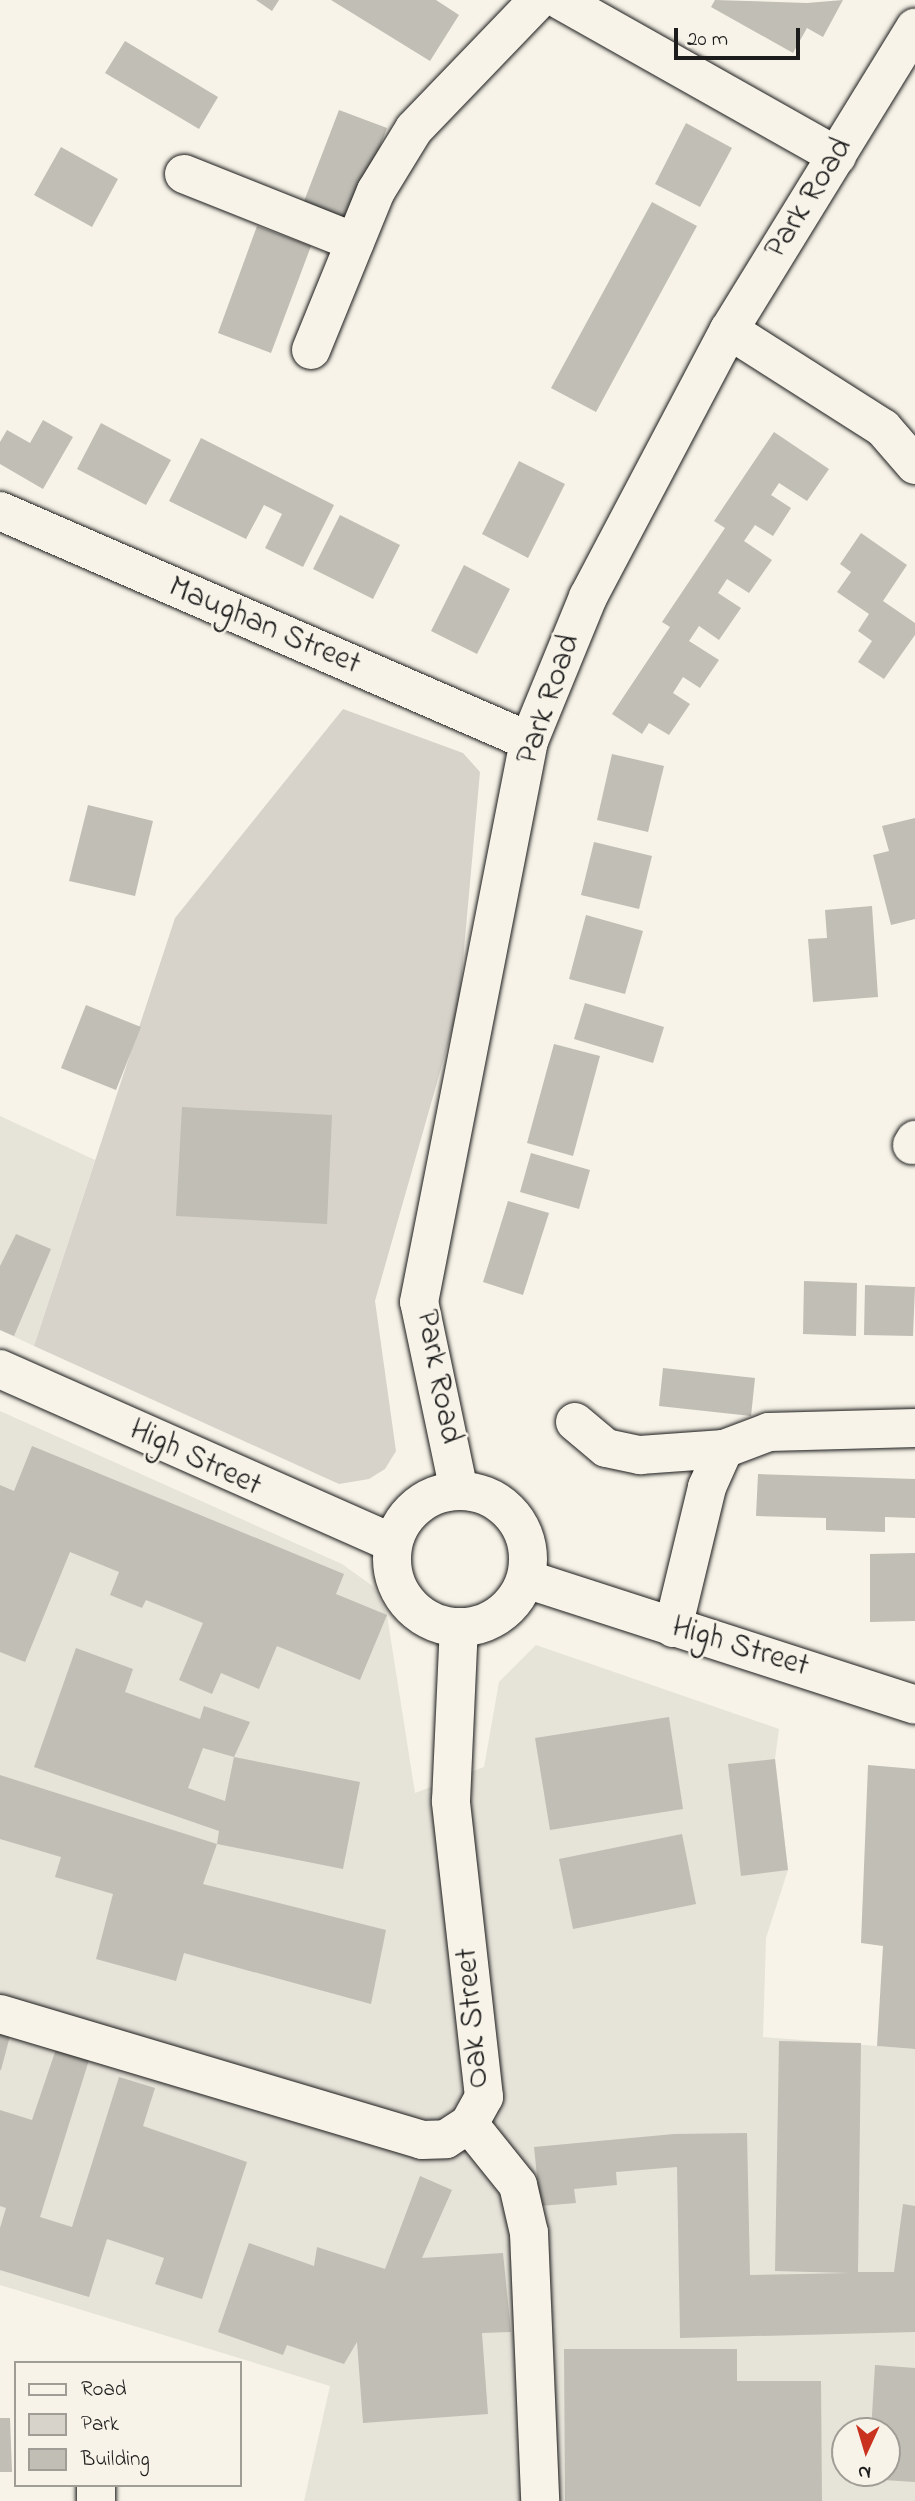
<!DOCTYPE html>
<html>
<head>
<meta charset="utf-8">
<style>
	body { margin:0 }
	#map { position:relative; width:915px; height:2501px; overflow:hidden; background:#f7f3e8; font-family:"Indie Flower",sans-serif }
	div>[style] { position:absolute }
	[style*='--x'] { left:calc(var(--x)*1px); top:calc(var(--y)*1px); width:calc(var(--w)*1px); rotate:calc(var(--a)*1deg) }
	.built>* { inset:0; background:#e6e3d9 }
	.green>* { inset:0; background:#d7d3cb }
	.building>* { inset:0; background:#c0beb5 }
	.roads { filter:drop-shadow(0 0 2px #1c1c1c) drop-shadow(0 0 2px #1c1c1c) }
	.minor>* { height:38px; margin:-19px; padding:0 19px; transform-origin:19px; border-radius:19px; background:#f7f3e8 }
	.major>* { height:38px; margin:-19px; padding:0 19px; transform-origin:19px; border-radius:19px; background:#f7f3e8 }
	.major>.ring { margin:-19px; padding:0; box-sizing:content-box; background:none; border:38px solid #f7f3e8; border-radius:50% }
	span { translate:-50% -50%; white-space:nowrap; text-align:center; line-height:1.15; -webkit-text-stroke:5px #f7f3e8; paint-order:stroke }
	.street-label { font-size:32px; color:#1c1c1c }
	.legend { position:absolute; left:14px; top:2361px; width:228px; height:126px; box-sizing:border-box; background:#f7f3e8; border:2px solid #9f9d96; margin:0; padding:9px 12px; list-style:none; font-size:21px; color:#1c1c1c }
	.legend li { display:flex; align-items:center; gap:14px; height:35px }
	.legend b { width:35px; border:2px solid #9f9d96 }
	.north { position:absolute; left:831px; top:2417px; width:70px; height:70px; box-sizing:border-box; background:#f7f3e8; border:2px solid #9f9d96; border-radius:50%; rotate:184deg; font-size:19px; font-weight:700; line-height:28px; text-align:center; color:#1c1c1c }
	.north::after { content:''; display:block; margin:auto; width:24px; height:32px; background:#c8321e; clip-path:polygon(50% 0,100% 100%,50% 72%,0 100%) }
	.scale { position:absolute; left:674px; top:28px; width:126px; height:32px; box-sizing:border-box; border:4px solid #1c1c1c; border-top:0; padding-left:9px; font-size:21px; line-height:24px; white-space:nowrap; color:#1c1c1c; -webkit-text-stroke:5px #f7f3e8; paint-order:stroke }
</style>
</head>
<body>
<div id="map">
	<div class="built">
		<i style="clip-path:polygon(0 1116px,95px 1160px,34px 1346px,0 1330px)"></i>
		<i style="clip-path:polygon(evenodd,0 1411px,342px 1564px,374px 1587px,387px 1615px,415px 1793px,484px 1767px,499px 1682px,536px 1645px,779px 1729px,775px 1759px,788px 1870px,766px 1938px,763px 2037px,915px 2049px,915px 2501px,304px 2501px,330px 2386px,0 2285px,0 1411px,845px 2431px,887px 2431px,887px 2473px,845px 2473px,845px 2431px)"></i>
	</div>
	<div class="green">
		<i style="clip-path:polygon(343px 709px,463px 753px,480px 772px,459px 1005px,375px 1301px,396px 1451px,385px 1469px,369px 1479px,339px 1484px,34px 1346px,175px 918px)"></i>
	</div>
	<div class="building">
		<i style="clip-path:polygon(256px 0,279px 0,272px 11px)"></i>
		<i style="clip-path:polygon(331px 0,436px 0,459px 15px,430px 61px)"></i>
		<i style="clip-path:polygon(715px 0,807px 3px,843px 0,823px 37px,807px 28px,793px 53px,711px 7px)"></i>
		<i style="clip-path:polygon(125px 41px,218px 97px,199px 129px,105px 73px)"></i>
		<i style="clip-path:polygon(339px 110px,387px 128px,346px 235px,298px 217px)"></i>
		<i style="clip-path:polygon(686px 123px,732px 148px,700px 207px,655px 184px)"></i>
		<i style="clip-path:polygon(61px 147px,118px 179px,92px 227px,34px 195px)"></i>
		<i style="clip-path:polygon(652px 202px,697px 226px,596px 412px,551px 388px)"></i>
		<i style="clip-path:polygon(257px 226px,311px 246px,271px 353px,218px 333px)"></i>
		<i style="clip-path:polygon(43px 420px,73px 437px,43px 489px,0 464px,0 442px,7px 430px,30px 443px)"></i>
		<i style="clip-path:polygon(101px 423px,171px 460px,146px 505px,77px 469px)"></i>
		<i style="clip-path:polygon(774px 432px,829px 469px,807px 501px,779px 483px,771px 495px,791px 508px,773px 536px,755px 525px,744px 541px,772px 560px,749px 593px,727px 579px,718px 593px,741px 608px,719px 640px,699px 626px,689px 641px,719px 660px,700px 688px,683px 677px,673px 693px,690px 704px,669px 735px,649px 723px,642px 734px,612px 714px,670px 627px,662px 622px,725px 528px,714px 521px)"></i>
		<i style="clip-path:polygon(201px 438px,334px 505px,303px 567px,265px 548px,282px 514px,264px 505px,246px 539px,169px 501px)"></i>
		<i style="clip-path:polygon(519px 461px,565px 484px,528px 558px,482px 534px)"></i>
		<i style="clip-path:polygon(340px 515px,400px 545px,373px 599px,313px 569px)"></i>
		<i style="clip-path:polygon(861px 533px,907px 565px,883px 601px,915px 623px,915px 635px,884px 679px,858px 662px,872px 641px,858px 631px,869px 614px,837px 592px,851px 572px,840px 564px)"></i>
		<i style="clip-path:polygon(464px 565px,510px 589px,477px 654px,431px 631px)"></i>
		<i style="clip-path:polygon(612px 754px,664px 766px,648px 832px,597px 820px)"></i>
		<i style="clip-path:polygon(88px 805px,153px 821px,135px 896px,69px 881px)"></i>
		<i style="clip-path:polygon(915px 818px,915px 919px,891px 925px,873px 855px,889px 851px,882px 826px)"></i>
		<i style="clip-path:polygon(594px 842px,652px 856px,639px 909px,581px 895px)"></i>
		<i style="clip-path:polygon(872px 906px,878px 997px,813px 1002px,808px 939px,827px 938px,825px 910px)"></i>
		<i style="clip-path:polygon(586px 915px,643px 931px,625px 994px,569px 979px)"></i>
		<i style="clip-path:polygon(585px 1003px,664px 1027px,653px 1063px,574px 1039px)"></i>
		<i style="clip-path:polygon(86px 1005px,141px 1027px,116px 1090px,61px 1068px)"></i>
		<i style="clip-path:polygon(554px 1044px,600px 1056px,573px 1156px,527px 1143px)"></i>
		<i style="clip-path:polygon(182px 1107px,332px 1115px,327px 1224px,176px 1216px)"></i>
		<i style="clip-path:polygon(531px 1153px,590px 1170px,579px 1209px,520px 1192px)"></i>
		<i style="clip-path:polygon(508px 1201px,549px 1213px,523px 1295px,483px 1282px)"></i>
		<i style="clip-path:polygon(16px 1234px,51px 1249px,14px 1336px,0 1330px,0 1266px)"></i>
		<i style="clip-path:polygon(804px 1281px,857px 1283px,856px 1336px,803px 1334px)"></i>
		<i style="clip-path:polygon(865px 1285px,915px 1287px,913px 1336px,864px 1335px)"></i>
		<i style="clip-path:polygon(663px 1368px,755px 1378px,751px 1416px,659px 1406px)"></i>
		<i style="clip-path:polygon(32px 1446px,344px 1574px,336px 1594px,387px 1615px,360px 1680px,277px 1646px,259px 1689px,221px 1673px,212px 1694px,179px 1680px,203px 1623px,146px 1600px,142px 1608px,110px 1595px,119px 1572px,70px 1552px,25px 1662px,0 1652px,0 1485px,14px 1491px)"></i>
		<i style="clip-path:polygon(758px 1474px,915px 1479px,915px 1518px,885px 1517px,885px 1532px,826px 1530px,826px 1518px,756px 1516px)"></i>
		<i style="clip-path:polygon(915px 1553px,915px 1621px,870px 1622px,870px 1554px)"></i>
		<i style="clip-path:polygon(evenodd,76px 1648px,133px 1669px,125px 1692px,200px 1719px,204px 1706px,250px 1722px,234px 1757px,360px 1782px,343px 1869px,217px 1844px,219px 1831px,34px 1767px,76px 1648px,203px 1748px,234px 1757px,225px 1801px,188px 1788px,203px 1748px)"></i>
		<i style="clip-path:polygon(669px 1717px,683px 1809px,550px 1830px,535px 1738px)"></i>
		<i style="clip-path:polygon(775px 1759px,788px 1870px,741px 1876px,728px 1764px)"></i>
		<i style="clip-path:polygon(868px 1765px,915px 1769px,915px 2049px,877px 2046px,883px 1946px,861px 1943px)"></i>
		<i style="clip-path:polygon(0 1775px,217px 1844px,203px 1884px,386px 1930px,371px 2004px,184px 1953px,176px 1981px,96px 1959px,113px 1894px,55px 1877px,61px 1857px,0 1839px)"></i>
		<i style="clip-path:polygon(682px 1834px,696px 1904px,573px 1929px,559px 1859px)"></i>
		<i style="clip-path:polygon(0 2033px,10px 2036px,1px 2070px,0 2070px)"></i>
		<i style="clip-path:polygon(779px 2041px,861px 2043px,858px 2272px,894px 2272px,903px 2204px,915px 2206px,915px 2332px,680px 2338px,677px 2167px,616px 2172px,617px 2185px,574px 2189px,576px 2203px,540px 2206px,534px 2147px,674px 2134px,747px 2133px,750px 2275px,850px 2273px,775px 2271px)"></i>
		<i style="clip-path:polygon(56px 2049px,89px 2060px,40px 2217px,72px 2227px,119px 2077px,155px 2088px,143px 2126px,247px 2162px,202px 2299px,155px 2284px,164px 2258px,107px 2239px,89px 2297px,0 2270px,0 2228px,6px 2208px,0 2206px,0 2110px,32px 2120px)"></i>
		<i style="clip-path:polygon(420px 2176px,452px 2190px,422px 2258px,503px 2253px,511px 2332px,482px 2333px,488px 2414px,363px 2423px,357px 2342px,344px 2364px,287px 2345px,283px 2355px,218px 2332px,249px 2243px,314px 2266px,317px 2247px,385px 2269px)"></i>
		<i style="clip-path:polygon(564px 2349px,737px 2349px,737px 2381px,821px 2381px,822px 2501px,565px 2501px)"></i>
		<i style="clip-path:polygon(875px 2365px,915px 2368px,915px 2482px,867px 2479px,868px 2473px,887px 2473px,887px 2431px,871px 2431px)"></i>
		<i style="clip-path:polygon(0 2418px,10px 2418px,12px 2472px,0 2472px)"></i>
	</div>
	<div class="roads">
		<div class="minor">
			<i style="--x:560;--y:0;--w:318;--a:29.4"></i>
			<i style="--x:184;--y:174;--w:184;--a:21.7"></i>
			<i style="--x:729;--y:330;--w:183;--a:32.5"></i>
			<i style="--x:883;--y:428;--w:49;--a:49.1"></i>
			<i style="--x:311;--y:350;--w:172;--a:-67.8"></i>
			<i style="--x:376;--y:191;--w:73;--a:-58.5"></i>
			<i style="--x:414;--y:129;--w:179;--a:-46.1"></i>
			<i style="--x:0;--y:511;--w:577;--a:23.5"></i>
			<i style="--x:912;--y:1145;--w:6;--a:-59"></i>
			<i style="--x:575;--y:1422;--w:40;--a:40"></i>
			<i style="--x:606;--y:1448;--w:35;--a:12"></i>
			<i style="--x:640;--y:1455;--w:84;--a:-4.1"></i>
			<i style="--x:459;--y:1491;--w:193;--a:-101.9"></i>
			<i style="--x:419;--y:1302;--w:572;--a:-78.91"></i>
			<i style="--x:529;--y:741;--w:156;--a:-67.7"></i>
			<i style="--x:588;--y:597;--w:302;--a:-62.2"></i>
			<i style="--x:729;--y:330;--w:355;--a:-58.4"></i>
			<i style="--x:673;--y:1628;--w:145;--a:-76.4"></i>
			<i style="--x:707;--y:1487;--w:42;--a:-65.9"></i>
			<i style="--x:724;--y:1449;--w:48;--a:-20.7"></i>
			<i style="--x:769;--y:1432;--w:146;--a:-1.6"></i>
			<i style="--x:0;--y:2014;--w:440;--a:16.6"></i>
			<i style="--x:422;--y:2140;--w:24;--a:-2"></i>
			<i style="--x:446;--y:2139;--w:27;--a:-33"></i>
			<i style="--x:469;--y:2124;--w:31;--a:-61"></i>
			<i style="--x:484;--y:2097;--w:298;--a:-96.4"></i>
			<i style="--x:451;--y:1801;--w:173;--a:-87.4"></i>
			<i style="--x:469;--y:2124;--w:78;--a:51.2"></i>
			<i style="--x:518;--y:2185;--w:49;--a:77.1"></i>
			<i style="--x:529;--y:2233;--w:268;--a:87.6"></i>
			<i style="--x:96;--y:2485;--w:16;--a:90"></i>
		</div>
		<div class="major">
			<i style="--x:0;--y:1369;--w:429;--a:23.9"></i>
			<i class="ring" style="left:392px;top:1491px;width:98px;height:98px"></i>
			<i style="--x:526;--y:1579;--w:409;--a:17.9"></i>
		</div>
	</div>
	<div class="street-label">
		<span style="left:810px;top:199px;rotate:-58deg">Park Road</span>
		<span style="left:264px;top:627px;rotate:23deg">Maughan Street</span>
		<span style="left:550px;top:700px;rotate:-71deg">Park Road</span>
		<span style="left:437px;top:1377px;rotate:79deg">Park Road</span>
		<span style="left:195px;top:1459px;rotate:25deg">High Street</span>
		<span style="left:740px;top:1648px;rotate:17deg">High Street</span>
		<span style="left:474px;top:2018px;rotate:-95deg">Oak Street</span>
	</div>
	<ul class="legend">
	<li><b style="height:9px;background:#f7f3e8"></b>Road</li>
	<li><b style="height:19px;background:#d7d3cb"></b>Park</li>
	<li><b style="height:19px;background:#c0beb5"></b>Building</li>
	</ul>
	<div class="north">N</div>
	<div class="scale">20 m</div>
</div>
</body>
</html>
